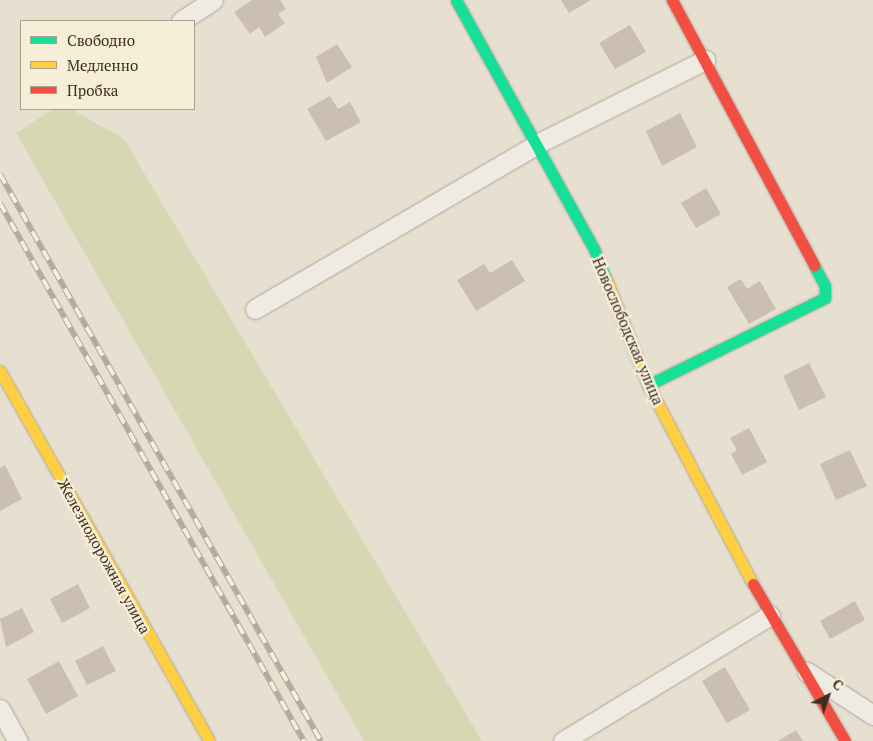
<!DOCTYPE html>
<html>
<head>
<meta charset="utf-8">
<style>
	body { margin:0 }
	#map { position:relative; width:873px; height:741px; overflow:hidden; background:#e7e0d1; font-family:"PT Serif",serif }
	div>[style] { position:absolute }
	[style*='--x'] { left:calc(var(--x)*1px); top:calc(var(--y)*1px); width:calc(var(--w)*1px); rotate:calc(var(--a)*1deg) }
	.green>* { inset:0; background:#d6d7b3 }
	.building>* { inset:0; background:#cbbfb2 }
	.roads { filter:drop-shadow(0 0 1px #ada599) drop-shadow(0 0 1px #ada599) }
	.street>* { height:19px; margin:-9.5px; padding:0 9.5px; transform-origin:9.5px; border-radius:9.5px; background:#efebe3 }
	.fast>* { height:11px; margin:-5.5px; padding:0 5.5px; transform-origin:5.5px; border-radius:5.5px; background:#16e098 }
	.slow>* { height:11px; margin:-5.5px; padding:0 5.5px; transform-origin:5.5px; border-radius:5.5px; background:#ffcf43 }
	.jam>* { height:11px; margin:-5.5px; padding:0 5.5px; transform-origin:5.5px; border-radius:5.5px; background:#f24e42 }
	.rail>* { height:5.5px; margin-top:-2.75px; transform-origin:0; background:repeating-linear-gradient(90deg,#f7eed8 0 11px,#afaaa2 0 22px); box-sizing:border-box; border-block:1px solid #afaaa2 }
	span { translate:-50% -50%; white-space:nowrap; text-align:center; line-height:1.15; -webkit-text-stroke:5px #f7eed8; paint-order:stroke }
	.street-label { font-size:15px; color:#3d2e20 }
	.legend { position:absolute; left:20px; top:20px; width:175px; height:90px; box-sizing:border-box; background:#f7eed8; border:1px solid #ada18e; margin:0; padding:6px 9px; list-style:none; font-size:15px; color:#3d2e20 }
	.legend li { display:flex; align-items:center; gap:10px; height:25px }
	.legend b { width:25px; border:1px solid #ada18e }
	.north { position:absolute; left:803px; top:671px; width:50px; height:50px; -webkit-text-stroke:4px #f7eed8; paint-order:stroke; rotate:41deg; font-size:14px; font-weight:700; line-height:20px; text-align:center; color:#3d2e20 }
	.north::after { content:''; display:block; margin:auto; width:18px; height:22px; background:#3d2e20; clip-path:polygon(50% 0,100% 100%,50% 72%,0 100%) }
</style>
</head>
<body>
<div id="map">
	<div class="green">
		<i style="clip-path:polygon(53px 109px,71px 109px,124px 139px,482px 741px,364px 741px,16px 133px)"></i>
	</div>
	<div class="building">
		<i style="clip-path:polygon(252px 0,280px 0,286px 9px,278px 14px,285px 23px,265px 37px,259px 27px,250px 34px,234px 12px)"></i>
		<i style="clip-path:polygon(561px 0,591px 0,569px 13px)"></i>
		<i style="clip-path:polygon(630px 25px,646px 52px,615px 69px,599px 43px)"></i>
		<i style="clip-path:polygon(337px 44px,352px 67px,327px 83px,316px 57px)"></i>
		<i style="clip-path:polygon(330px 96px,338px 109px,350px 102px,361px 122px,326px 141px,307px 109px)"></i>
		<i style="clip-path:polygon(680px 113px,697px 147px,662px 166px,646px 131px)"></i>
		<i style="clip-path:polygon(706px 188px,721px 214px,696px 228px,681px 203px)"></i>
		<i style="clip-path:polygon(512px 260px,525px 281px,476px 311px,457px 280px,484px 264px,490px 273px)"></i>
		<i style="clip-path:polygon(741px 279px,747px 289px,760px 281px,776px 309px,749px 324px,727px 287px)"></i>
		<i style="clip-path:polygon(809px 363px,826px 397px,799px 410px,783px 376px)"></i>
		<i style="clip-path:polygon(749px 428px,767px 462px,742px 475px,731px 454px,737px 450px,730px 438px)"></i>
		<i style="clip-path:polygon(850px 450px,867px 486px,836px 500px,820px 464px)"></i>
		<i style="clip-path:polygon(5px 465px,22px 499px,0 511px,0 468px)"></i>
		<i style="clip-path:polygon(78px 584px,90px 608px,62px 623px,50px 599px)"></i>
		<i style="clip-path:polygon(855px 601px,865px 620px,830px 639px,820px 621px)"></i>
		<i style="clip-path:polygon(22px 608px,34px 632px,6px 647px,0 619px)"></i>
		<i style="clip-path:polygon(103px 646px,116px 671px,87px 685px,75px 661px)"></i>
		<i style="clip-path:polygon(59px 661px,78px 696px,46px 714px,27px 679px)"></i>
		<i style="clip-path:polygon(725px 667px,750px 710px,727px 723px,702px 681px)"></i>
		<i style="clip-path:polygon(796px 730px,803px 741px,778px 741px)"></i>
	</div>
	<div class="roads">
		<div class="street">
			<i style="--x:181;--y:21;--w:38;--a:-33"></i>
			<i style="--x:255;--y:309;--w:329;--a:-30.3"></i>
			<i style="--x:539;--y:143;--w:186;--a:-26.6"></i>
			<i style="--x:807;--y:672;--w:79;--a:33.1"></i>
			<i style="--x:0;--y:709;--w:37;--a:61"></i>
			<i style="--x:563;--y:741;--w:242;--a:-31.3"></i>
		</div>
		<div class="fast">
			<i style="--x:456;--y:0;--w:285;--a:61"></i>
			<i style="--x:594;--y:249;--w:35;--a:68"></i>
			<i style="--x:648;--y:385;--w:197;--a:-26.2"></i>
			<i style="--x:825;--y:298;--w:12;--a:-90"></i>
			<i style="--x:825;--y:286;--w:24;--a:-118"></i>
		</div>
		<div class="slow">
			<i style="--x:607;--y:281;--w:112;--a:68.5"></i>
			<i style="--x:648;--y:385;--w:225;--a:62.2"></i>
			<i style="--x:0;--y:371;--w:425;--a:60.5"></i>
		</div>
		<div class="jam">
			<i style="--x:672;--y:0;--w:301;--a:61.8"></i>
			<i style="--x:753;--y:584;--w:182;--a:59.6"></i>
		</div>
	</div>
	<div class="rail">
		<i style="--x:0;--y:174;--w:652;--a:60.48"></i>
		<i style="--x:0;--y:203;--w:618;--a:60.53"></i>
	</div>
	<div class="street-label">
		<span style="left:628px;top:331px;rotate:67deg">Новослободская улица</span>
		<span style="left:104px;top:556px;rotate:61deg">Железнодорожная улица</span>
	</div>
	<ul class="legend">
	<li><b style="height:6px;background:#16e098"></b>Свободно</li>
	<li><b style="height:6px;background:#ffcf43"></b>Медленно</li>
	<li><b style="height:6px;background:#f24e42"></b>Пробка</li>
	</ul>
	<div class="north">С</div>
</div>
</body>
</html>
